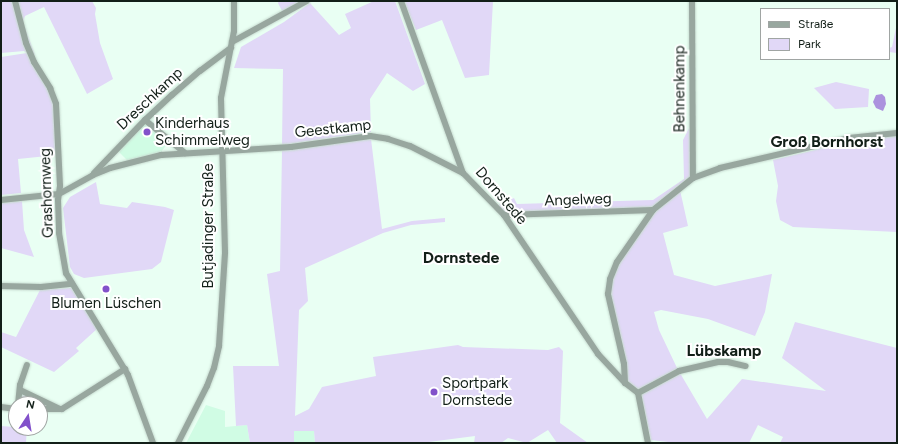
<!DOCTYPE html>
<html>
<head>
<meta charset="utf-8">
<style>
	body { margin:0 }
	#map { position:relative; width:898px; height:444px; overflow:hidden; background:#e9fff3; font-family:Figtree,sans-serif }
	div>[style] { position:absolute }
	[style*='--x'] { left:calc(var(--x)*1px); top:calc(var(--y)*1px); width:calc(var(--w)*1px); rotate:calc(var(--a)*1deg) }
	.built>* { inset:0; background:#d0fce4 }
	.green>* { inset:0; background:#e1d8f7 }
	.water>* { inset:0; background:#ac92de }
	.roads { filter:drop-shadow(0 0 1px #c7dbd0) drop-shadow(0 0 1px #c7dbd0) }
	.minor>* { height:6px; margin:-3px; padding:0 3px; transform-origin:3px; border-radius:3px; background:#98a79f }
	.dots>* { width:11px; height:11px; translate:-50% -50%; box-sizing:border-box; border:2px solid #fff; border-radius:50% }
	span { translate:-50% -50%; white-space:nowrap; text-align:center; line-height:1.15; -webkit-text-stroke:4px #fff; paint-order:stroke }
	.street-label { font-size:15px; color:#121f18 }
	.poi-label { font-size:15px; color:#121f18 }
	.left { translate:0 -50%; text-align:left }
	.neighbourhood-label { font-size:16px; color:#121f18; font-weight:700 }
	.frame { position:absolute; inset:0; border:2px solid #121f18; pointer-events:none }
	.legend { position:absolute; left:760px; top:8px; width:130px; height:52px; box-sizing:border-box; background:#fff; border:1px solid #a0a5a3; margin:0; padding:5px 7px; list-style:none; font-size:12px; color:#121f18 }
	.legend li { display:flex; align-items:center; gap:8px; height:20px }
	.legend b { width:20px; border:1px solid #a0a5a3 }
	.north { position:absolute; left:8px; top:396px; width:40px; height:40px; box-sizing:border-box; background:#fff; border:1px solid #a0a5a3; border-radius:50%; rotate:12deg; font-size:11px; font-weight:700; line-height:16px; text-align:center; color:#121f18 }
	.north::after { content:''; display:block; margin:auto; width:14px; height:18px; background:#8251ca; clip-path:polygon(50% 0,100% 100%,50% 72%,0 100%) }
</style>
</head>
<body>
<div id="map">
	<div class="built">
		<i style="clip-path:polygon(145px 123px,169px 142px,160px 153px,127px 160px,118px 151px)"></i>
		<i style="clip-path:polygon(206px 405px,225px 411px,225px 427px,247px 425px,250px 443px,186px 443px)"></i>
		<i style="clip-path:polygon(294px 431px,314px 431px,315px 443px,294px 443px)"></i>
	</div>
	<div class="green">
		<i style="clip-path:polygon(1px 1px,92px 1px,96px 8px,95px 14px,100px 43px,113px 79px,87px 94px,44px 7px,25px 16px,23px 22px,35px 55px,27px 54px,51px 95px,55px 110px,57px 155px,18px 159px,21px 193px,1px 195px,1px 57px,27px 53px,24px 51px,1px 53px)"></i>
		<i style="clip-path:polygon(279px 1px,297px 1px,297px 4px,282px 11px,278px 3px)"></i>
		<i style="clip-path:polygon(374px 1px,395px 1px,425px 84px,413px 91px,387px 73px,370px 99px,371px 132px,282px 145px,283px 69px,234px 68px,241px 47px,284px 22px,310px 3px,339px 35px,351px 28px,345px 14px)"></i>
		<i style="clip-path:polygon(404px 1px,493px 1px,489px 75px,465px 78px,442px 20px,416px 30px)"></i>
		<i style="clip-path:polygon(897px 1px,897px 53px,889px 52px,889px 48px,892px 47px,897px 23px)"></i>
		<i style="clip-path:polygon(836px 82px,869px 89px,868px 107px,835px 109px,814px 88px)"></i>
		<i style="clip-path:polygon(690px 126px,692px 177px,653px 209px,505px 213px,498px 205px,514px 198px,517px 204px,653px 200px,684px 179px,683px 140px)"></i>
		<i style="clip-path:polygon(897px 136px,897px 232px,793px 227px,780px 220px,776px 201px,778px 186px,773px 160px,853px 141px)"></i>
		<i style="clip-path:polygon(371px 139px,382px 229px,412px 221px,445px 218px,445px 222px,411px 225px,383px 233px,305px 268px,308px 301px,299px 310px,295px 416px,309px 409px,322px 387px,376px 376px,373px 357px,458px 345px,463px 347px,548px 350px,559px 347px,563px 351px,560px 423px,588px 443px,557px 443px,548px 430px,527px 443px,508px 438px,501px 443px,474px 443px,475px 436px,421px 443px,315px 443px,314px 431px,294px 431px,294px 443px,250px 443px,247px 425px,236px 426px,233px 366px,279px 366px,267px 274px,280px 271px,282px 150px)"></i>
		<i style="clip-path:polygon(96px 182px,100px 204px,127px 208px,132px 202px,165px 207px,174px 210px,161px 262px,152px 269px,84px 278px,74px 274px,70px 267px,63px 208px,70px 197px)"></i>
		<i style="clip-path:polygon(680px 190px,688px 226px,663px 233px,674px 275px,715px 286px,772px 274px,765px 312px,755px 336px,708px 319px,661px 310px,654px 312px,659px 330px,678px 370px,639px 391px,627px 382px,610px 294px,612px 279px,620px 262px,655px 211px)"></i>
		<i style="clip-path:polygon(22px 201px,24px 230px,34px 257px,1px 248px,1px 203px)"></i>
		<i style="clip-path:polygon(71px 288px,98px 328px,76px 348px,79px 351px,54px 372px,1px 347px,1px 332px,16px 337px,40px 290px)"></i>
		<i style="clip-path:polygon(795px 322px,897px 348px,897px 443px,780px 443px,783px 437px,758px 425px,749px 443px,677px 443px,651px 440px,641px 394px,680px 373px,707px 419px,742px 379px,826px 391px,782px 358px)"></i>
		<i style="clip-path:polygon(21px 393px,53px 408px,40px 407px,40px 404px,20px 404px)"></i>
		<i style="clip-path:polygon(1px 426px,27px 428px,26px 443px,1px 443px)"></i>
	</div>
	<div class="water">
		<i style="clip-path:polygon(882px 94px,885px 97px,886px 104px,883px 111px,876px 108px,873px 102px,876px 95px)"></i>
	</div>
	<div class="roads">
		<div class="minor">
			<i style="--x:15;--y:1;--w:43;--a:75.3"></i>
			<i style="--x:26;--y:43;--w:21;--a:67"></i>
			<i style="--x:34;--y:62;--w:31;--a:58"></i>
			<i style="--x:50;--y:88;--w:17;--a:69"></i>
			<i style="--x:56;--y:104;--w:82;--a:87.2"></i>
			<i style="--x:60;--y:186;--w:14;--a:98"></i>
			<i style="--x:58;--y:200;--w:33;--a:88"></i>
			<i style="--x:59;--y:233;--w:41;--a:80.1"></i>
			<i style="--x:66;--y:273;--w:119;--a:58.7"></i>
			<i style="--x:128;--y:375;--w:72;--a:69.8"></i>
			<i style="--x:401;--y:1;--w:183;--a:70.2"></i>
			<i style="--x:463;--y:173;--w:59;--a:45.7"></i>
			<i style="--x:504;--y:215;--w:168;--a:55.9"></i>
			<i style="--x:598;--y:354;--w:40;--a:47"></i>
			<i style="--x:692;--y:1;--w:177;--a:89.7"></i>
			<i style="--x:232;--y:42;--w:85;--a:-28.7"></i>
			<i style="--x:145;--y:120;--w:52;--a:39.5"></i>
			<i style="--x:94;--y:173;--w:74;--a:-46.1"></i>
			<i style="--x:145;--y:120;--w:37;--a:-43"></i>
			<i style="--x:172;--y:95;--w:37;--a:-41"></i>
			<i style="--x:200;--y:71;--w:39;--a:-37"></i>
			<i style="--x:1;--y:200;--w:58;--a:-5.9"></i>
			<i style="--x:59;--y:194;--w:39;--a:-29"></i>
			<i style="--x:93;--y:175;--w:18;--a:-22"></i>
			<i style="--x:110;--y:168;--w:53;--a:-14.3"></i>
			<i style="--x:161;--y:155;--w:130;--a:-3.5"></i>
			<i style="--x:291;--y:147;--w:80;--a:-7.9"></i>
			<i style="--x:370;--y:136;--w:18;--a:9"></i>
			<i style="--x:388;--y:139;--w:23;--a:18"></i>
			<i style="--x:410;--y:146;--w:59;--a:27"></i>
			<i style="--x:504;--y:215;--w:149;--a:-1.9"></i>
			<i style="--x:1;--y:286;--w:40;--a:1.4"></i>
			<i style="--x:41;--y:287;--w:31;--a:-6"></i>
			<i style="--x:20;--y:390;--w:44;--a:25.4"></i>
			<i style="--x:638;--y:393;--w:47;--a:-28.2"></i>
			<i style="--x:679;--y:371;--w:40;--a:-13"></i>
			<i style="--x:718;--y:362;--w:10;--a:0"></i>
			<i style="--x:728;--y:362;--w:18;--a:13"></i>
			<i style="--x:18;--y:404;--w:19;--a:-84"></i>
			<i style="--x:20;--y:385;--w:21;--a:-71"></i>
			<i style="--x:1;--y:407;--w:15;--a:8"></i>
			<i style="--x:40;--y:409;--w:22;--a:0"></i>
			<i style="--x:62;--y:409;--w:75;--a:-32.4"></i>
			<i style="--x:178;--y:443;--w:64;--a:-63"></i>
			<i style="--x:207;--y:386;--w:19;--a:-69"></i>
			<i style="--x:214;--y:368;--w:23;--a:-77"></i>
			<i style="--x:219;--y:346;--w:94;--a:-86.3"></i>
			<i style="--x:225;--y:252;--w:154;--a:-91.5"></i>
			<i style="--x:221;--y:98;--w:68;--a:-79"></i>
			<i style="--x:234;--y:31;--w:30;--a:-90"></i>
			<i style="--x:648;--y:443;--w:51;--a:-101.3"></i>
			<i style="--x:638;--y:393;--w:16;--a:-142"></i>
			<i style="--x:625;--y:383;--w:19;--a:-93"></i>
			<i style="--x:624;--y:364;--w:72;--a:-102.9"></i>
			<i style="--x:608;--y:294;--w:15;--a:-82"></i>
			<i style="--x:610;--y:279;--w:18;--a:-68"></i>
			<i style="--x:617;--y:262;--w:63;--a:-55.3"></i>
			<i style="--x:653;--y:210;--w:51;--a:-38.7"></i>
			<i style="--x:693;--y:178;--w:29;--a:-20"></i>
			<i style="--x:720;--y:168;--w:132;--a:-13.1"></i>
			<i style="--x:849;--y:138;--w:48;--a:-5.9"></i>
		</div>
	</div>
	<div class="dots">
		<i style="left:147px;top:132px;background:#8251ca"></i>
		<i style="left:106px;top:289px;background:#8251ca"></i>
		<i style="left:434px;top:392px;background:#8251ca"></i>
	</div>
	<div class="street-label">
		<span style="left:680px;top:89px;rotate:-90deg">Behnenkamp</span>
		<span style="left:150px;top:99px;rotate:-43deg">Dreschkamp</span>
		<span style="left:333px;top:129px;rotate:-6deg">Geestkamp</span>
		<span style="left:47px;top:193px;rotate:-92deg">Grashornweg</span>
		<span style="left:501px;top:196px;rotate:49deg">Dornstede</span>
		<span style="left:578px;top:200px;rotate:-2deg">Angelweg</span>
		<span style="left:209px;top:226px;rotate:-90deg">Butjadinger Straße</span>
	</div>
	<div class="poi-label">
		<span class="left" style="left:155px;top:132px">Kinderhaus<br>Schimmelweg</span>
		<span style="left:106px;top:304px">Blumen Lüschen</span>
		<span class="left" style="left:442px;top:392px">Sportpark<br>Dornstede</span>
	</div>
	<div class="neighbourhood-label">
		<span style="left:827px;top:142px">Groß Bornhorst</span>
		<span style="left:461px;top:258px">Dornstede</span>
		<span style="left:724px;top:351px">Lübskamp</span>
	</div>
	<div class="frame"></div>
	<ul class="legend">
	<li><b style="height:5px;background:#98a79f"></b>Straße</li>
	<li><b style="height:11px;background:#e1d8f7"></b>Park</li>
	</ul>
	<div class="north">N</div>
</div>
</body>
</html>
